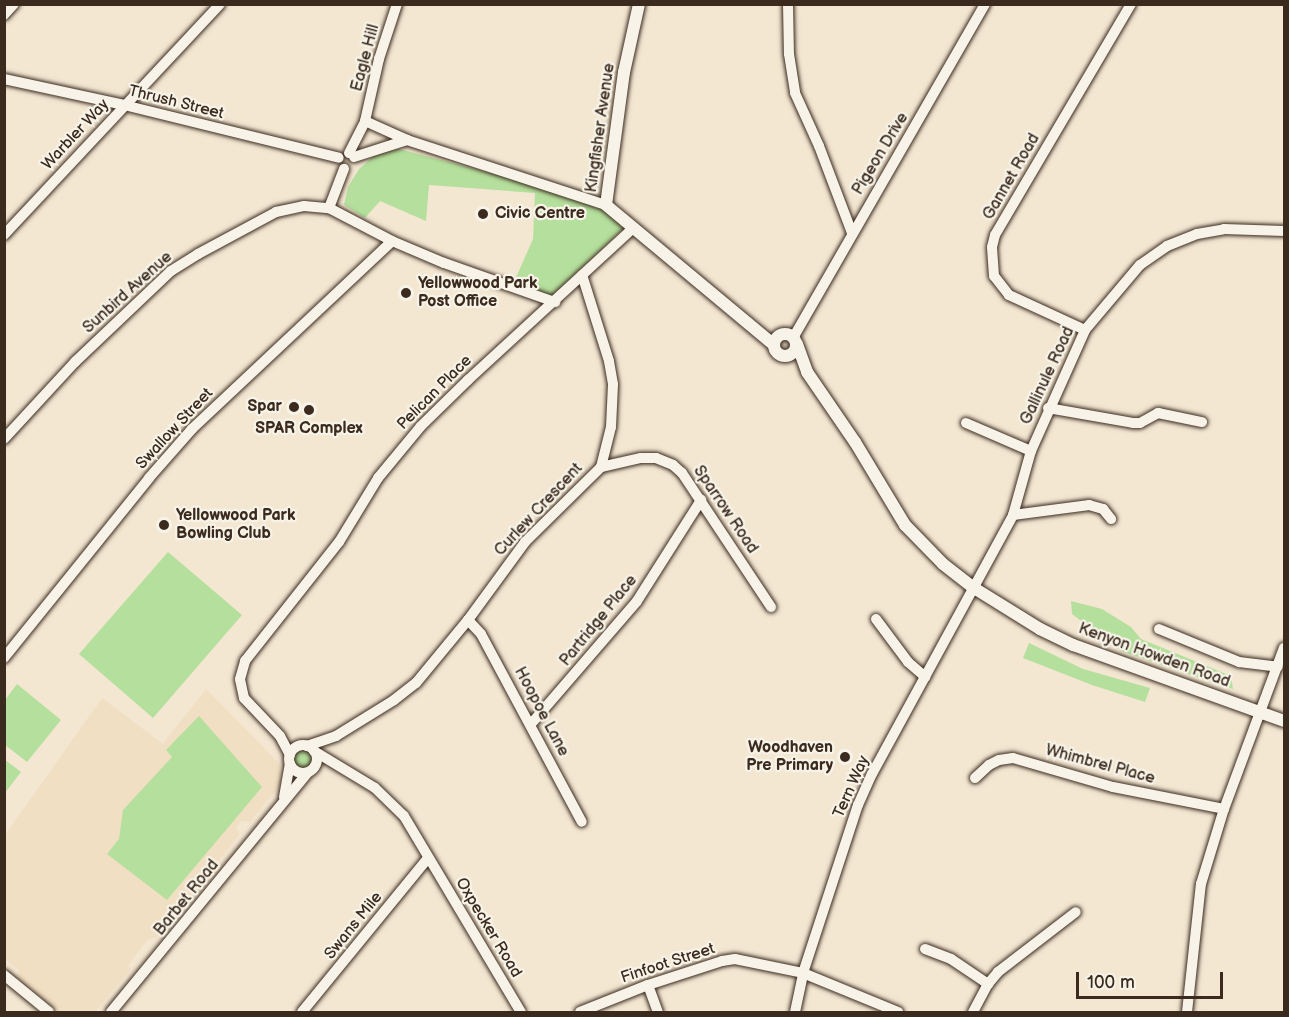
<!DOCTYPE html>
<html>
<head>
<meta charset="utf-8">
<style>
	body { margin:0 }
	#map { position:relative; width:1289px; height:1017px; overflow:hidden; background:#f3e7d2; font-family:"Balsamiq Sans",sans-serif }
	div>[style] { position:absolute }
	[style*='--x'] { left:calc(var(--x)*1px); top:calc(var(--y)*1px); width:calc(var(--w)*1px); rotate:calc(var(--a)*1deg) }
	.built>* { inset:0; background:#f0dfc2 }
	.green>* { inset:0; background:#b5df9c }
	.round { border-radius:50% }
	.roads { filter:drop-shadow(0 0 2px #3b2a1e) drop-shadow(0 0 2px #3b2a1e) }
	.minor>* { height:10px; margin:-5px; padding:0 5px; transform-origin:5px; border-radius:5px; background:#f7f3e8 }
	.minor>.ring { margin:-5px; padding:0; box-sizing:content-box; background:none; border:10px solid #f7f3e8; border-radius:50% }
	.tertiary>* { height:12px; margin:-6px; padding:0 6px; transform-origin:6px; border-radius:6px; background:#f7f3e8 }
	.tertiary>.ring { margin:-6px; padding:0; box-sizing:content-box; background:none; border:12px solid #f7f3e8; border-radius:50% }
	.dots>* { width:16px; height:16px; translate:-50% -50%; box-sizing:border-box; border:3px solid #f7f3e8; border-radius:50% }
	span { translate:-50% -50%; white-space:nowrap; text-align:center; line-height:1.15; -webkit-text-stroke:4.5px #f7f3e8; paint-order:stroke }
	.street-label { font-size:16px; color:#3b2a1e }
	.poi-label { font-size:16px; color:#3b2a1e; font-weight:700 }
	.left { translate:0 -50%; text-align:left }
	.right { translate:-100% -50%; text-align:right }
	.frame { position:absolute; inset:0; border:6px solid #3b2a1e; pointer-events:none }
	.scale { position:absolute; left:1076px; top:972px; width:147px; height:27px; box-sizing:border-box; border:3px solid #3b2a1e; border-top:0; padding-left:8px; font-size:18px; line-height:21px; white-space:nowrap; color:#3b2a1e; -webkit-text-stroke:4px #f7f3e8; paint-order:stroke }
</style>
</head>
<body>
<div id="map">
	<div class="built">
		<i style="clip-path:polygon(206px 689px,280px 764px,280px 785px,250px 822px,241px 821px,236px 827px,240px 834px,157px 937px,147px 940px,128px 966px,131px 969px,95px 1012px,59px 1012px,16px 977px,20px 971px,5px 959px,5px 835px,102px 698px,163px 744px)"></i>
	</div>
	<div class="green">
		<i style="clip-path:polygon(399px 149px,601px 202px,626px 226px,549px 299px,514px 282px,533px 239px,535px 193px,429px 185px,426px 221px,380px 201px,365px 218px,344px 205px,348px 187px,359px 169px,375px 155px)"></i>
		<i style="clip-path:polygon(168px 552px,242px 615px,153px 718px,79px 654px)"></i>
		<i style="clip-path:polygon(1071px 601px,1102px 609px,1131px 627px,1141px 639px,1231px 676px,1233px 689px,1121px 651px,1072px 614px)"></i>
		<i style="clip-path:polygon(1029px 643px,1083px 669px,1150px 688px,1145px 702px,1092px 685px,1023px 658px)"></i>
		<i style="clip-path:polygon(17px 684px,61px 720px,27px 762px,5px 745px,5px 700px)"></i>
		<i style="clip-path:polygon(199px 716px,262px 787px,167px 900px,107px 854px,119px 839px,123px 810px,172px 757px,166px 750px)"></i>
		<i class="round" style="left:293px;top:750px;width:20px;height:20px"></i>
		<i style="clip-path:polygon(4px 759px,21px 772px,5px 793px,4px 793px)"></i>
	</div>
	<div class="roads">
		<div class="minor">
			<i style="--x:788;--y:4;--w:50;--a:88.9"></i>
			<i style="--x:789;--y:54;--w:39;--a:81"></i>
			<i style="--x:795;--y:93;--w:58;--a:65.6"></i>
			<i style="--x:819;--y:146;--w:93;--a:69.2"></i>
			<i style="--x:4;--y:15;--w:15;--a:-48"></i>
			<i style="--x:4;--y:79;--w:123;--a:12.2"></i>
			<i style="--x:124;--y:105;--w:221;--a:13.8"></i>
			<i style="--x:365;--y:121;--w:46;--a:24.3"></i>
			<i style="--x:407;--y:140;--w:209;--a:18.1"></i>
			<i style="--x:349;--y:153;--w:36;--a:-63"></i>
			<i style="--x:365;--y:121;--w:64;--a:-77.3"></i>
			<i style="--x:379;--y:59;--w:58;--a:-71.9"></i>
			<i style="--x:354;--y:157;--w:56;--a:-17.8"></i>
			<i style="--x:329;--y:208;--w:71;--a:27.6"></i>
			<i style="--x:392;--y:241;--w:56;--a:22.9"></i>
			<i style="--x:444;--y:263;--w:118;--a:19.4"></i>
			<i style="--x:4;--y:235;--w:316;--a:-46.9"></i>
			<i style="--x:1085;--y:330;--w:84;--a:-155.3"></i>
			<i style="--x:1009;--y:295;--w:24;--a:-128"></i>
			<i style="--x:994;--y:276;--w:29;--a:-94"></i>
			<i style="--x:992;--y:247;--w:12;--a:-76"></i>
			<i style="--x:995;--y:235;--w:268;--a:-59.5"></i>
			<i style="--x:793;--y:338;--w:385;--a:-60.1"></i>
			<i style="--x:1048;--y:408;--w:86;--a:10"></i>
			<i style="--x:1133;--y:423;--w:7;--a:0"></i>
			<i style="--x:1140;--y:423;--w:21;--a:-29"></i>
			<i style="--x:1158;--y:413;--w:45;--a:11.6"></i>
			<i style="--x:966;--y:423;--w:71;--a:23.3"></i>
			<i style="--x:4;--y:439;--w:105;--a:-47.3"></i>
			<i style="--x:75;--y:362;--w:132;--a:-43.5"></i>
			<i style="--x:171;--y:271;--w:32;--a:-32"></i>
			<i style="--x:198;--y:254;--w:89;--a:-28.3"></i>
			<i style="--x:276;--y:212;--w:29;--a:-12"></i>
			<i style="--x:304;--y:206;--w:25;--a:5"></i>
			<i style="--x:329;--y:208;--w:42;--a:-69"></i>
			<i style="--x:601;--y:467;--w:41;--a:-12.7"></i>
			<i style="--x:641;--y:458;--w:15;--a:0"></i>
			<i style="--x:656;--y:458;--w:18;--a:22"></i>
			<i style="--x:673;--y:465;--w:12;--a:42"></i>
			<i style="--x:682;--y:473;--w:161;--a:56.4"></i>
			<i style="--x:1013;--y:515;--w:77;--a:-7.5"></i>
			<i style="--x:1089;--y:505;--w:15;--a:16"></i>
			<i style="--x:1103;--y:509;--w:13;--a:51"></i>
			<i style="--x:876;--y:619;--w:54;--a:53.3"></i>
			<i style="--x:908;--y:662;--w:23;--a:41"></i>
			<i style="--x:468;--y:620;--w:19;--a:47"></i>
			<i style="--x:481;--y:634;--w:213;--a:61.8"></i>
			<i style="--x:1159;--y:629;--w:87;--a:22.4"></i>
			<i style="--x:1239;--y:662;--w:39;--a:7"></i>
			<i style="--x:4;--y:658;--w:231;--a:-51.1"></i>
			<i style="--x:149;--y:478;--w:65;--a:-48.7"></i>
			<i style="--x:192;--y:429;--w:274;--a:-43.2"></i>
			<i style="--x:531;--y:724;--w:162;--a:-49.2"></i>
			<i style="--x:637;--y:601;--w:120;--a:-57.6"></i>
			<i class="ring" style="left:289px;top:745px;width:18px;height:18px"></i>
			<i style="--x:307;--y:746;--w:31;--a:-19"></i>
			<i style="--x:336;--y:736;--w:68;--a:-31.8"></i>
			<i style="--x:394;--y:700;--w:28;--a:-38"></i>
			<i style="--x:416;--y:683;--w:82;--a:-50.5"></i>
			<i style="--x:468;--y:620;--w:97;--a:-53.8"></i>
			<i style="--x:525;--y:542;--w:107;--a:-44.6"></i>
			<i style="--x:601;--y:467;--w:41;--a:-76"></i>
			<i style="--x:611;--y:427;--w:43;--a:-87.3"></i>
			<i style="--x:613;--y:384;--w:23;--a:-100"></i>
			<i style="--x:609;--y:361;--w:90;--a:-107.4"></i>
			<i style="--x:314;--y:751;--w:71;--a:31.2"></i>
			<i style="--x:375;--y:788;--w:40;--a:44"></i>
			<i style="--x:404;--y:816;--w:228;--a:59.2"></i>
			<i style="--x:290;--y:755;--w:21;--a:-118"></i>
			<i style="--x:280;--y:736;--w:52;--a:-133.5"></i>
			<i style="--x:244;--y:698;--w:19;--a:-102"></i>
			<i style="--x:240;--y:679;--w:19;--a:-74"></i>
			<i style="--x:245;--y:661;--w:152;--a:-51.7"></i>
			<i style="--x:339;--y:542;--w:75;--a:-58.6"></i>
			<i style="--x:378;--y:478;--w:67;--a:-50.4"></i>
			<i style="--x:421;--y:426;--w:66;--a:-44.4"></i>
			<i style="--x:468;--y:380;--w:223;--a:-42.6"></i>
			<i style="--x:975;--y:778;--w:19;--a:-43"></i>
			<i style="--x:989;--y:765;--w:11;--a:-27"></i>
			<i style="--x:999;--y:760;--w:14;--a:-8"></i>
			<i style="--x:1013;--y:758;--w:104;--a:16.2"></i>
			<i style="--x:1113;--y:787;--w:113;--a:11.2"></i>
			<i style="--x:284;--y:797;--w:34;--a:-80"></i>
			<i style="--x:925;--y:949;--w:28;--a:21"></i>
			<i style="--x:951;--y:959;--w:45;--a:34"></i>
			<i style="--x:4;--y:975;--w:58;--a:39.4"></i>
			<i style="--x:648;--y:985;--w:29;--a:70"></i>
			<i style="--x:111;--y:1012;--w:310;--a:-50.6"></i>
			<i style="--x:302;--y:1012;--w:199;--a:-50.7"></i>
			<i style="--x:580;--y:1012;--w:73;--a:-21.7"></i>
			<i style="--x:648;--y:985;--w:78;--a:-18"></i>
			<i style="--x:722;--y:961;--w:13;--a:-9"></i>
			<i style="--x:735;--y:959;--w:69;--a:11.6"></i>
			<i style="--x:803;--y:973;--w:103;--a:22.3"></i>
			<i style="--x:795;--y:1012;--w:40;--a:-78"></i>
			<i style="--x:803;--y:973;--w:177;--a:-71.9"></i>
			<i style="--x:858;--y:805;--w:34;--a:-66"></i>
			<i style="--x:872;--y:774;--w:295;--a:-61.4"></i>
			<i style="--x:1013;--y:515;--w:66;--a:-74.3"></i>
			<i style="--x:1031;--y:451;--w:133;--a:-65.9"></i>
			<i style="--x:1085;--y:330;--w:85;--a:-49.8"></i>
			<i style="--x:1140;--y:265;--w:33;--a:-35"></i>
			<i style="--x:1167;--y:246;--w:32;--a:-22"></i>
			<i style="--x:1197;--y:234;--w:27;--a:-10"></i>
			<i style="--x:1224;--y:229;--w:60;--a:1.9"></i>
			<i style="--x:973;--y:1012;--w:32;--a:-62"></i>
			<i style="--x:988;--y:984;--w:16;--a:-50"></i>
			<i style="--x:998;--y:972;--w:98;--a:-37.6"></i>
			<i style="--x:1187;--y:1012;--w:129;--a:-83.8"></i>
			<i style="--x:1201;--y:884;--w:78;--a:-73"></i>
			<i style="--x:1224;--y:809;--w:172;--a:-69.6"></i>
		</div>
		<div class="tertiary">
			<i style="--x:639;--y:4;--w:70;--a:102.4"></i>
			<i style="--x:624;--y:72;--w:134;--a:97.7"></i>
			<i style="--x:606;--y:205;--w:217;--a:39.8"></i>
			<i class="ring" style="left:774px;top:334px;width:10px;height:10px"></i>
			<i style="--x:797;--y:344;--w:30;--a:70"></i>
			<i style="--x:807;--y:372;--w:85;--a:55.6"></i>
			<i style="--x:855;--y:442;--w:97;--a:58.9"></i>
			<i style="--x:905;--y:525;--w:54;--a:45.7"></i>
			<i style="--x:943;--y:564;--w:39;--a:38"></i>
			<i style="--x:974;--y:588;--w:78;--a:31.8"></i>
			<i style="--x:1040;--y:629;--w:37;--a:26"></i>
			<i style="--x:1073;--y:645;--w:224;--a:19.8"></i>
		</div>
	</div>
	<div class="dots">
		<i style="left:483px;top:214px;background:#3b2a1e"></i>
		<i style="left:406px;top:293px;background:#3b2a1e"></i>
		<i style="left:294px;top:407px;background:#3b2a1e"></i>
		<i style="left:309px;top:410px;background:#3b2a1e"></i>
		<i style="left:164px;top:525px;background:#3b2a1e"></i>
		<i style="left:845px;top:757px;background:#3b2a1e"></i>
	</div>
	<div class="street-label">
		<span style="left:366px;top:58px;rotate:-75deg">Eagle Hill</span>
		<span style="left:176px;top:103px;rotate:14deg">Thrush Street</span>
		<span style="left:601px;top:128px;rotate:-82deg">Kingfisher Avenue</span>
		<span style="left:76px;top:135px;rotate:-47deg">Warbler Way</span>
		<span style="left:881px;top:154px;rotate:-59deg">Pigeon Drive</span>
		<span style="left:1012px;top:177px;rotate:-60deg">Gannet Road</span>
		<span style="left:128px;top:293px;rotate:-42deg">Sunbird Avenue</span>
		<span style="left:1048px;top:376px;rotate:-65deg">Gallinule Road</span>
		<span style="left:435px;top:393px;rotate:-45deg">Pelican Place</span>
		<span style="left:175px;top:429px;rotate:-47deg">Swallow Street</span>
		<span style="left:539px;top:510px;rotate:-47deg">Curlew Crescent</span>
		<span style="left:725px;top:510px;rotate:56deg">Sparrow Road</span>
		<span style="left:599px;top:621px;rotate:-51deg">Partridge Place</span>
		<span style="left:1154px;top:656px;rotate:20deg">Kenyon Howden Road</span>
		<span style="left:541px;top:712px;rotate:62deg">Hoopoe Lane</span>
		<span style="left:1100px;top:765px;rotate:15deg">Whimbrel Place</span>
		<span style="left:852px;top:787px;rotate:-66deg">Tern Way</span>
		<span style="left:187px;top:898px;rotate:-51deg">Barbet Road</span>
		<span style="left:354px;top:926px;rotate:-51deg">Swans Mile</span>
		<span style="left:488px;top:928px;rotate:59deg">Oxpecker Road</span>
		<span style="left:668px;top:964px;rotate:-18deg">Finfoot Street</span>
	</div>
	<div class="poi-label">
		<span class="left" style="left:495px;top:214px">Civic Centre</span>
		<span class="left" style="left:418px;top:293px">Yellowwood Park<br>Post Office</span>
		<span class="right" style="left:282px;top:407px">Spar</span>
		<span style="left:309px;top:429px">SPAR Complex</span>
		<span class="left" style="left:176px;top:525px">Yellowwood Park<br>Bowling Club</span>
		<span class="right" style="left:833px;top:757px">Woodhaven<br>Pre Primary</span>
	</div>
	<div class="frame"></div>
	<div class="scale">100 m</div>
</div>
</body>
</html>
